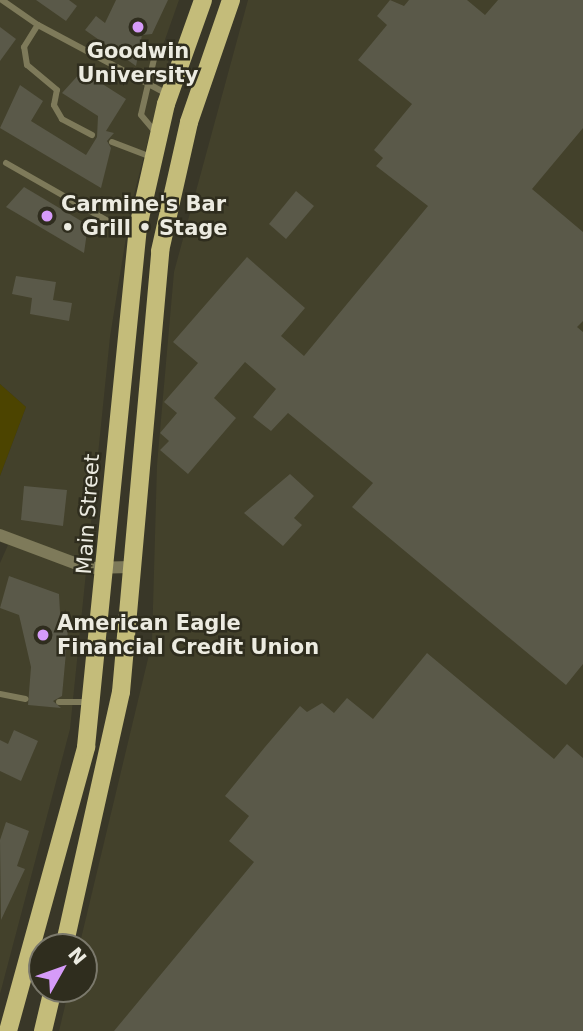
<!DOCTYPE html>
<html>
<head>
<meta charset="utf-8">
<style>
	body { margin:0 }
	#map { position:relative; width:583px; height:1031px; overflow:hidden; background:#393728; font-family:"DejaVu Sans",sans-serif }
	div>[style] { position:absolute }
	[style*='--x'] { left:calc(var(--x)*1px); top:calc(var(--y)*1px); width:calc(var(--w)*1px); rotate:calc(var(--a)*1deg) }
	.built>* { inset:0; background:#43412b }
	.green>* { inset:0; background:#4c4400 }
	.building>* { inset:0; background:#5a5949 }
	.service>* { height:6px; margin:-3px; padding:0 3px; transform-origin:3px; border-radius:3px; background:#7e7a5a }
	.minor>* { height:12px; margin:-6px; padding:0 6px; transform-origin:6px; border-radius:6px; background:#7e7a5a }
	.primary>* { height:18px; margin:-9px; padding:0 9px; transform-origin:9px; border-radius:9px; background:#c4bc7a }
	.dots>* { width:19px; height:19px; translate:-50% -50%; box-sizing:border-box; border:4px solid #2f2d1e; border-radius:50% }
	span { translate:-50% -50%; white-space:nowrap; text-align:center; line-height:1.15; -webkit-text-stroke:5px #2f2d1e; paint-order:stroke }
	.poi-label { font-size:21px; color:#ecebe1; font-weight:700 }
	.left { translate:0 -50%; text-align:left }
	.street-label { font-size:21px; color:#ecebe1 }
	.north { position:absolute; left:28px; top:933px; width:70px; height:70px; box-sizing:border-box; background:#2f2d1e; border:2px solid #7b796c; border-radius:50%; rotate:50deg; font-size:19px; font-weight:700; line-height:28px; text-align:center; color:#ecebe1 }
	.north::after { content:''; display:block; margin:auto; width:24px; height:32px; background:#d69bf9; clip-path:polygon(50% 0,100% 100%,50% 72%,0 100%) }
</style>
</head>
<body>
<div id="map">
	<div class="built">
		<i style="clip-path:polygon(0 0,179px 0,161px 51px,170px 55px,131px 206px,110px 337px,70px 729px,0 994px,0 563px,8px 545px,0 542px,0 476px,26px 407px,0 384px)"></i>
		<i style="clip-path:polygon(248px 0,583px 0,583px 1031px,59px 1031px,69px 989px,84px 989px,79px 947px,152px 642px,157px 465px,174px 272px)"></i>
	</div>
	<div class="green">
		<i style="clip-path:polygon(0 384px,26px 407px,0 476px)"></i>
	</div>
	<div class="building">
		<i style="clip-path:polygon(36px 0,69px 0,77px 6px,66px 21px)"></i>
		<i style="clip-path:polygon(116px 0,168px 0,152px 34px,142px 35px,136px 66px,85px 30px,96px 16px,105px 23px)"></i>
		<i style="clip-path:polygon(390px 0,404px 6px,409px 0,467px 0,485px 15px,498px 0,583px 0,583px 128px,532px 189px,583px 232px,583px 321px,577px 327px,583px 332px,583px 664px,566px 685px,352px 507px,373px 483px,288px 413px,271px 431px,253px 417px,276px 389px,245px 362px,214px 398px,236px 418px,188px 474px,160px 450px,169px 441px,160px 433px,177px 413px,164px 402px,198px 363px,173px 342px,247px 257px,305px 308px,281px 336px,304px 356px,428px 206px,376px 166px,383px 158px,374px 150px,412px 104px,358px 60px,387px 25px,377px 16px)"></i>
		<i style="clip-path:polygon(0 27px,16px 39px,0 61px)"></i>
		<i style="clip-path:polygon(82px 71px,126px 99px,106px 131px,114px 133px,107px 141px,111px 148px,101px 188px,0 128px,20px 85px,43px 101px,31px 121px,86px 155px,97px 137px,98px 116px,62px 93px)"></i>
		<i style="clip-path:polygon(24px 187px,88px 225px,84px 253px,6px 207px)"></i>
		<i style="clip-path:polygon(296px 191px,314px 206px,286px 239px,269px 224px)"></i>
		<i style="clip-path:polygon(16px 276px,56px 282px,53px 300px,72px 303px,69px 321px,30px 314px,32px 298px,12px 294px)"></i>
		<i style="clip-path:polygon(290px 474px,314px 496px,294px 518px,302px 525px,283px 546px,244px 513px)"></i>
		<i style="clip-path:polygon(24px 486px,67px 490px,63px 526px,21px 520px)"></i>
		<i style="clip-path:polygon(9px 576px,59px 594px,61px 630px,68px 630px,62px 696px,53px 701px,61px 708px,28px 705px,31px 667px,19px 615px,0 608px)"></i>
		<i style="clip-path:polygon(427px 653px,554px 759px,567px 744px,583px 758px,583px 1031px,114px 1031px,254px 862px,229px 841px,249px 816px,225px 796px,265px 747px,300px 706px,307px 712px,322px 703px,334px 713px,347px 698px,373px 719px)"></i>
		<i style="clip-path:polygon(14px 730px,38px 741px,21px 781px,0 771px,0 740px,8px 744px)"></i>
		<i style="clip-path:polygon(6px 822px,29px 831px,17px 866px,25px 869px,1px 920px,0 840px)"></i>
	</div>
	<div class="service">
		<i style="--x:2;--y:0;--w:44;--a:34.8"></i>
		<i style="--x:154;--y:59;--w:57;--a:103.1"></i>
		<i style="--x:141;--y:115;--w:23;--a:50"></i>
		<i style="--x:92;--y:135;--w:34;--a:-152"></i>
		<i style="--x:62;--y:119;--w:16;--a:-120"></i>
		<i style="--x:54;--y:105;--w:15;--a:-79"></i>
		<i style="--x:57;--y:90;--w:39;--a:-140"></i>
		<i style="--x:27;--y:65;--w:18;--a:-99"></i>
		<i style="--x:24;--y:47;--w:26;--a:-58"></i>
		<i style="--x:38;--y:25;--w:146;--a:28.1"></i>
		<i style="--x:112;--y:142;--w:42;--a:21"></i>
		<i style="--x:6;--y:163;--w:121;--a:29.7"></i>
		<i style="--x:0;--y:694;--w:26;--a:11"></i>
		<i style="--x:59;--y:702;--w:29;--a:0"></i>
	</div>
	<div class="minor">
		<i style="--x:0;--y:535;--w:94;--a:20.6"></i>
		<i style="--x:88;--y:568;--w:44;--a:-1.3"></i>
	</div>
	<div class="primary">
		<i style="--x:64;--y:947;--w:261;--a:-77.4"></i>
		<i style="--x:121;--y:692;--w:443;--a:-84.9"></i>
		<i style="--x:160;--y:251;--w:132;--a:-77.3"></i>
		<i style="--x:189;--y:122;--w:129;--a:-71"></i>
		<i style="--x:8;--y:1031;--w:295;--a:-74.6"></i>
		<i style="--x:86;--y:747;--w:523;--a:-84.29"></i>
		<i style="--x:138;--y:227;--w:126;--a:-77.2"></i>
		<i style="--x:166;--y:104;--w:110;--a:-70.4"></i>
		<i style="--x:43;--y:1031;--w:43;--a:-76.6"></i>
	</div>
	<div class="dots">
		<i style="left:138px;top:27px;background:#d69bf9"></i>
		<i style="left:47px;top:216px;background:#d69bf9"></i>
		<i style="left:43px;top:635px;background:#d69bf9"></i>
	</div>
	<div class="poi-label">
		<span style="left:138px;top:63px">Goodwin<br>University</span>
		<span class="left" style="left:61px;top:216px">Carmine's Bar<br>• Grill • Stage</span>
		<span class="left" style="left:57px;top:635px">American Eagle<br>Financial Credit Union</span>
	</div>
	<div class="street-label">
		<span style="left:88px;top:514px;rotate:-86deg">Main Street</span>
	</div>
	<div class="north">N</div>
</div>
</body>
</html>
